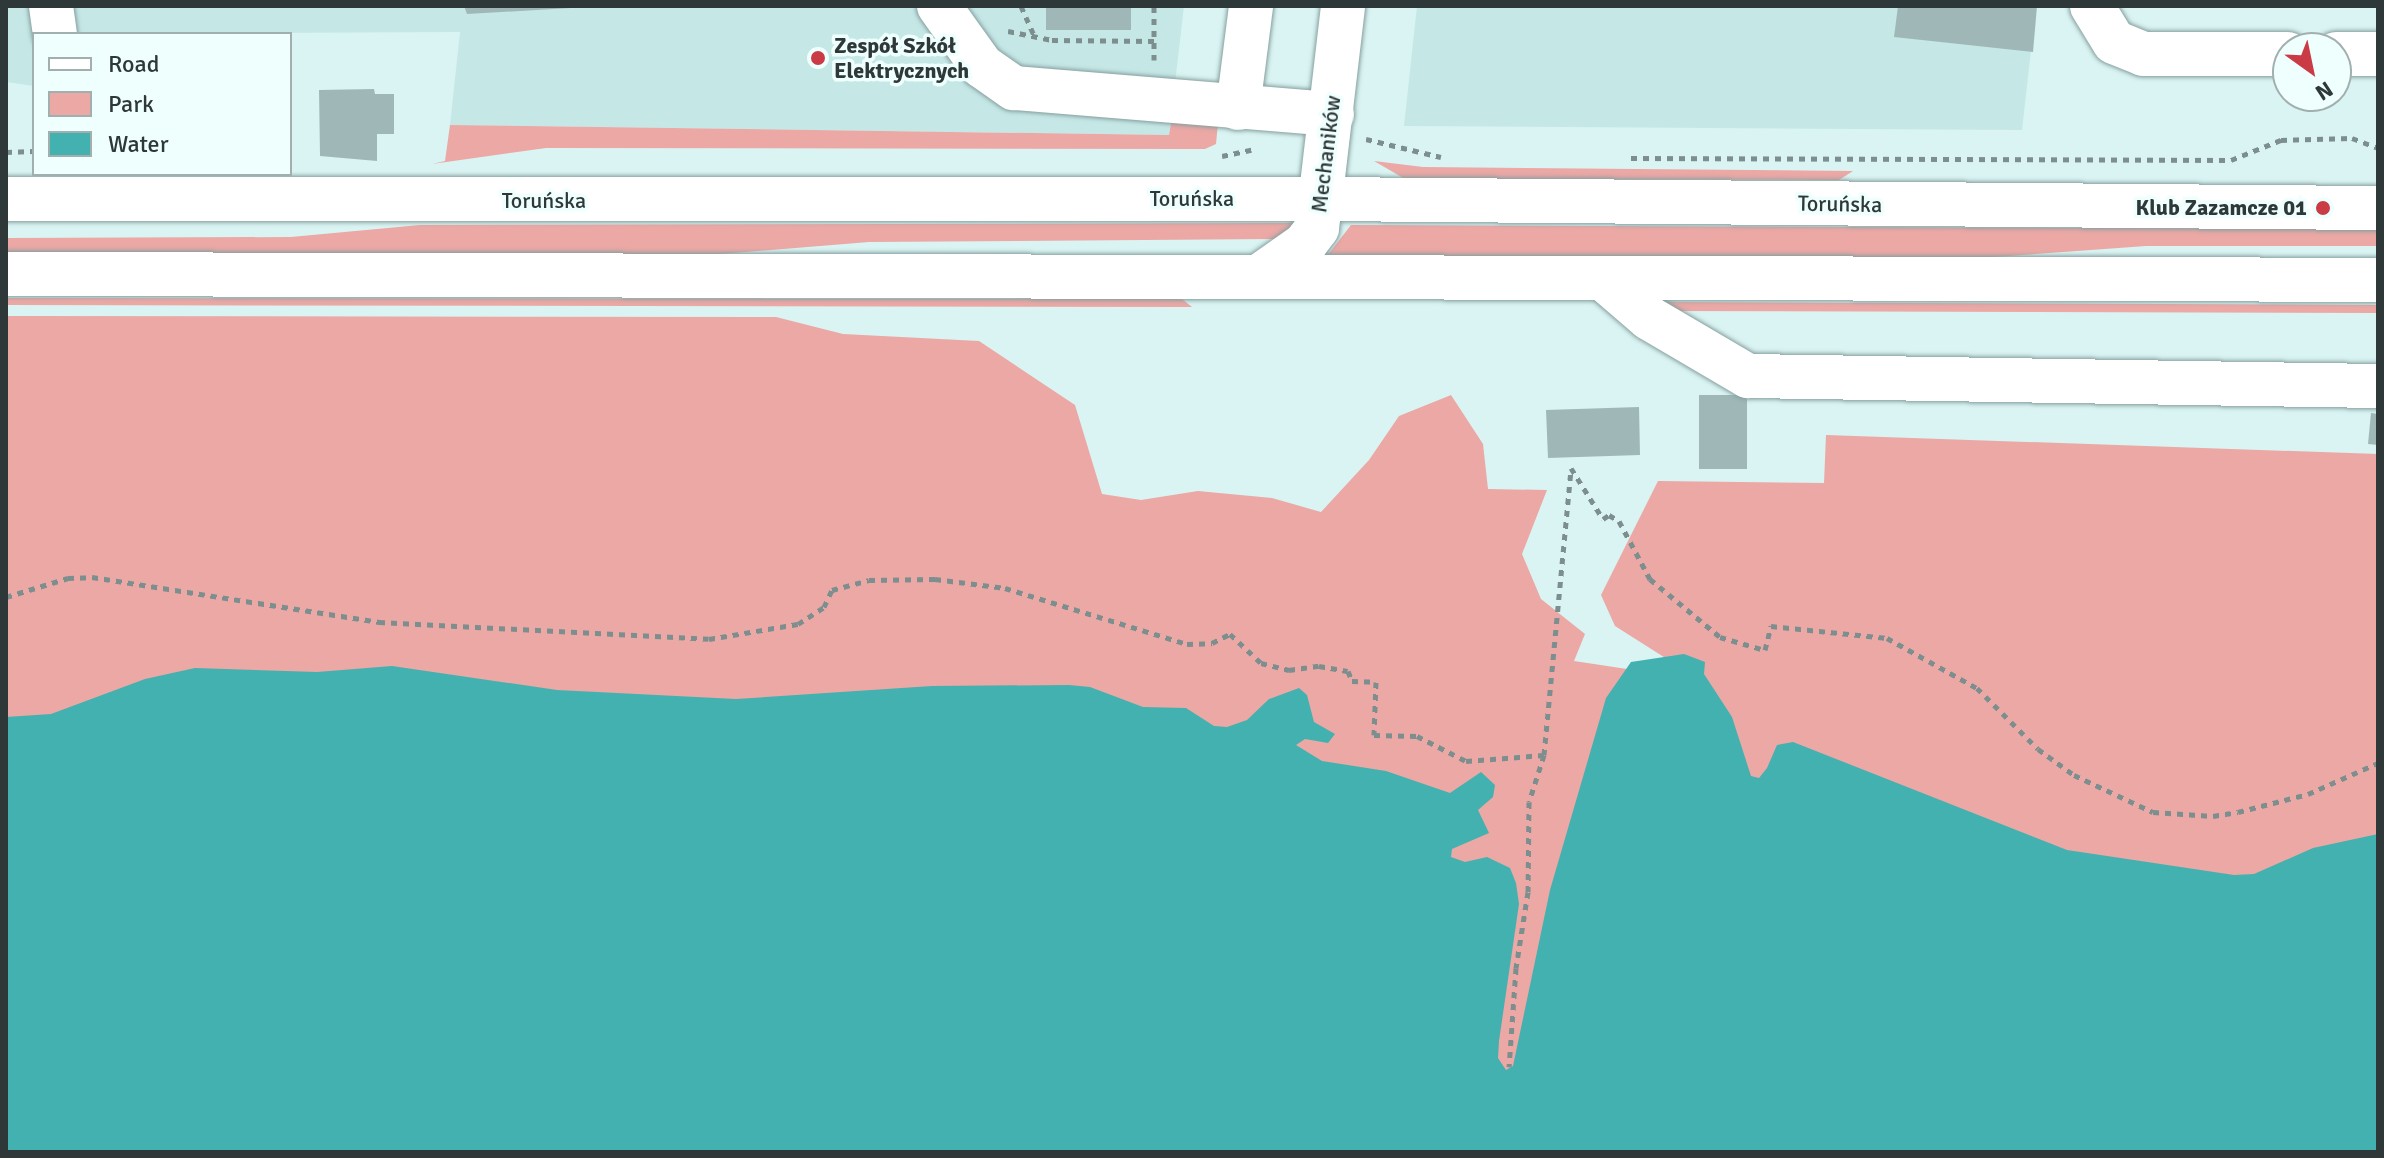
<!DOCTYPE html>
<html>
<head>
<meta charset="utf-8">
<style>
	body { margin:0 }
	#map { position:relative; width:2384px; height:1158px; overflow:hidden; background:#d9f4f3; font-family:Signika,sans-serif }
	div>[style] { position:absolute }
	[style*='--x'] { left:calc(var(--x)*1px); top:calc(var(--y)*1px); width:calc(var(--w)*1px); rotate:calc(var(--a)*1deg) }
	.built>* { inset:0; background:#c5e8e7 }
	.green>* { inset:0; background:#eba8a5 }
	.water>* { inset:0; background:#43b1b0 }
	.building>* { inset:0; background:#9fb8b7 }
	.path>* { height:5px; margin-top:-2.5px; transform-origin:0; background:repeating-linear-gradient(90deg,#7c8e8e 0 6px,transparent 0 12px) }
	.roads { filter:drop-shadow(0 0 2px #869f9f) drop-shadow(0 0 2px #869f9f) }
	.minor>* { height:44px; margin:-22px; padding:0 22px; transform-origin:22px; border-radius:22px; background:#fff }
	.major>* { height:44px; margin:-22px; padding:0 22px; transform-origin:22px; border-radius:22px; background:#fff }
	.dots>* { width:22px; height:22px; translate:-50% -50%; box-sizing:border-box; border:4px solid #effffe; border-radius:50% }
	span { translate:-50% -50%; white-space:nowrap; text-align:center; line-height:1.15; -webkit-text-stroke:7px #effffe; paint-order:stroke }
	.poi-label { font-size:22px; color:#2e3838; font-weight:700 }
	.left { translate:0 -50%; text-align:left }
	.right { translate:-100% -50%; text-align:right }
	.street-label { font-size:22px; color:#2e3838 }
	.frame { position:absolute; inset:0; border:8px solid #2e3838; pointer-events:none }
	.legend { position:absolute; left:32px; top:32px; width:260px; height:144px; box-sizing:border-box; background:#effffe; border:2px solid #a2afaf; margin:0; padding:10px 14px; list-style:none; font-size:24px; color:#2e3838 }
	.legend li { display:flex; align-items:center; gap:16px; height:40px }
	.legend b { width:40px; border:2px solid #a2afaf }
	.north { position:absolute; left:2272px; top:32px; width:80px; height:80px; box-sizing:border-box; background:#effffe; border:2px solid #a2afaf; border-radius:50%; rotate:147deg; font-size:22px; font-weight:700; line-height:32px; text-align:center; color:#2e3838 }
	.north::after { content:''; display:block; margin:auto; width:28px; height:36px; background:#cb3b45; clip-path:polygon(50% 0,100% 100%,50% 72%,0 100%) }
</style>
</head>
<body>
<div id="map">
	<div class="built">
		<i style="clip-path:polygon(6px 6px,1184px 6px,1169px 135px,450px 125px,460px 32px,34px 34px,34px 86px,6px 82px)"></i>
		<i style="clip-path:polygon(1417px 6px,2036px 6px,2022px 130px,1404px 126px)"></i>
	</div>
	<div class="green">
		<i style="clip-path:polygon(1173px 110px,1219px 113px,1216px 144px,1205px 149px,546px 148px,432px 164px,445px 161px,450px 125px,1169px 135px)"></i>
		<i style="clip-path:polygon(1374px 161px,1423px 167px,1853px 171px,1839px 180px,1405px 179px)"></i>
		<i style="clip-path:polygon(1294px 223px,1292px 231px,1273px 239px,869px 242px,697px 256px,6px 254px,6px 238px,291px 237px,420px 225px)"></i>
		<i style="clip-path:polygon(1351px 225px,2378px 229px,2378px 246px,2146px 246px,1967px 259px,1327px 256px)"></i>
		<i style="clip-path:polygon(6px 298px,1182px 299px,1192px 307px,6px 305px)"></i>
		<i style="clip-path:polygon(1660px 302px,2378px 305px,2378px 313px,1664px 311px)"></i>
		<i style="clip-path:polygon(6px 316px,776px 317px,843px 334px,979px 341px,1075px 405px,1102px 494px,1141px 500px,1198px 491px,1272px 498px,1321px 512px,1369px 460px,1399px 416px,1451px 395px,1483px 444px,1488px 489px,1547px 490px,1522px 554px,1541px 599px,1585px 634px,1574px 661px,1700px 680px,1615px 626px,1601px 595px,1658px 481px,1824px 483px,1826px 435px,2378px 454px,2378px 1152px,6px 1152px)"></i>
	</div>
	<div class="water">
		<i style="clip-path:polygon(1684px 654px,1705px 662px,1704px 674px,1732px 717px,1751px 776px,1759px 778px,1767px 768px,1777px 745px,1793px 742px,2067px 850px,2234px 875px,2254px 874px,2313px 848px,2378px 834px,2378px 1152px,6px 1152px,6px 717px,51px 714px,145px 679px,195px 668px,317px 672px,392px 666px,557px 690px,736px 699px,932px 686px,1069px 685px,1090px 687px,1143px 707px,1186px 708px,1214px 726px,1227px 727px,1247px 720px,1269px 699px,1299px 688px,1307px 695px,1314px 722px,1335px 734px,1328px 743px,1305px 739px,1296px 745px,1322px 761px,1386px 771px,1450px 793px,1481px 772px,1495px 785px,1493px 797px,1478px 810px,1489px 833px,1452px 849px,1451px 857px,1465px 862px,1487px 857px,1510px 868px,1516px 883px,1519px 904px,1499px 1041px,1498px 1058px,1506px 1070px,1513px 1066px,1550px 890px,1606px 698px,1631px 662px)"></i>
	</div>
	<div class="building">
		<i style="clip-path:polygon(464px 6px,571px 6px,571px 8px,467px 14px)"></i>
		<i style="clip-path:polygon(1046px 6px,1131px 6px,1131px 30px,1046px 30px)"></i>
		<i style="clip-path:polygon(1898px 6px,2037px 6px,2033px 52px,1894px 37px)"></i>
		<i style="clip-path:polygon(374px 89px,375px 94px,394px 94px,394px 134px,377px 134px,377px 161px,320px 156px,319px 90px)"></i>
		<i style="clip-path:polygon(1699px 395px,1747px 395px,1747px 469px,1699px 469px)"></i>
		<i style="clip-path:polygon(1639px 407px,1640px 455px,1548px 458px,1546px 410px)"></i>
		<i style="clip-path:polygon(2371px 413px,2378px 414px,2378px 445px,2368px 444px)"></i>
	</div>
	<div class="path">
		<i style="--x:1021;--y:6;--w:32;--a:66"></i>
		<i style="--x:1008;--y:31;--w:45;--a:11.6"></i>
		<i style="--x:1052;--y:40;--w:102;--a:0.6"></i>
		<i style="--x:1154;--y:60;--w:54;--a:-90"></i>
		<i style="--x:1366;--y:139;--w:77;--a:13.5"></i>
		<i style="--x:6;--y:152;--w:28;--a:-2"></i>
		<i style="--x:1222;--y:156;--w:30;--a:-12"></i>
		<i style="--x:1631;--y:158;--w:600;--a:0.19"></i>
		<i style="--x:2231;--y:160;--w:54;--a:-21.8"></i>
		<i style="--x:2281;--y:140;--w:71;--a:-1.6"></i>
		<i style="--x:2352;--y:138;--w:28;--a:21"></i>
		<i style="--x:1571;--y:468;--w:60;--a:57.9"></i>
		<i style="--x:1603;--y:519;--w:7;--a:-34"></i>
		<i style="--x:1609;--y:515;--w:12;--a:31"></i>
		<i style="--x:1619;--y:521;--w:66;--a:61.9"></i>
		<i style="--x:1650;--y:579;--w:91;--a:39.6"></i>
		<i style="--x:1720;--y:637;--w:47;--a:16.1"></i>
		<i style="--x:1765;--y:650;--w:25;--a:-76"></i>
		<i style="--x:1771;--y:626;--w:117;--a:5.9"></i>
		<i style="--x:1887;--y:638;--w:103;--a:29.1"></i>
		<i style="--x:1977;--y:688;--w:86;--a:45"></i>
		<i style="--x:2038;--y:749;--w:44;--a:35.8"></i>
		<i style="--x:2074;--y:775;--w:87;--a:25.1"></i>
		<i style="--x:2153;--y:812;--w:60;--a:3.8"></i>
		<i style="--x:2213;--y:816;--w:25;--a:-9"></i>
		<i style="--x:2238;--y:812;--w:72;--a:-14.4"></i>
		<i style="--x:2308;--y:794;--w:77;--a:-23.9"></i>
		<i style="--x:6;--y:597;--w:65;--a:-17"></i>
		<i style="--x:68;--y:578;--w:24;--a:-2"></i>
		<i style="--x:92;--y:577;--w:291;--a:8.9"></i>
		<i style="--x:379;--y:622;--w:330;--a:2.9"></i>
		<i style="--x:709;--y:639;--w:90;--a:-9.6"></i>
		<i style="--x:798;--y:624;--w:31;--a:-33"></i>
		<i style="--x:824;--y:607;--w:19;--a:-65"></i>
		<i style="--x:832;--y:590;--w:38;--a:-15"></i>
		<i style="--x:869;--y:580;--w:66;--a:-0.9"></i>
		<i style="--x:935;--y:579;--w:71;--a:7.3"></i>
		<i style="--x:1005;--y:588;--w:190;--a:17.1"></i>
		<i style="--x:1187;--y:644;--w:25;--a:-2"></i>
		<i style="--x:1212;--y:643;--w:20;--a:-27"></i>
		<i style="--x:1230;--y:634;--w:42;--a:43.1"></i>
		<i style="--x:1261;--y:663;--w:29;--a:14"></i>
		<i style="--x:1289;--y:670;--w:30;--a:-8"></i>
		<i style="--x:1319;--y:666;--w:29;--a:10"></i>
		<i style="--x:1348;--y:671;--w:11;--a:68"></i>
		<i style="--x:1352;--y:681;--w:24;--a:2"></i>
		<i style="--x:1376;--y:682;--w:53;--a:92.2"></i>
		<i style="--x:1374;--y:735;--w:43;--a:1.3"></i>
		<i style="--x:1417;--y:736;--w:55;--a:27"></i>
		<i style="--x:1466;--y:761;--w:78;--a:-4.4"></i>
		<i style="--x:1544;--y:755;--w:49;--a:107.7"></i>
		<i style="--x:1529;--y:802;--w:90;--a:90.6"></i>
		<i style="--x:1528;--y:892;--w:77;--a:99"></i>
		<i style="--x:1516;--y:968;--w:99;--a:94"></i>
		<i style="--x:1544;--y:755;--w:287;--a:-84.6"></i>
	</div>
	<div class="roads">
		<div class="minor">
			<i style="--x:51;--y:6;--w:28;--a:82"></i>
			<i style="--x:939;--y:6;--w:74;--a:54.4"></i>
			<i style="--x:982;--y:66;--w:39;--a:35"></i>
			<i style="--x:1014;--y:88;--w:319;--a:4.7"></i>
			<i style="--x:2092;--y:6;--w:42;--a:58.6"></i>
			<i style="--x:2114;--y:42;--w:31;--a:22"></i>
			<i style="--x:2143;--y:54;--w:145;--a:0"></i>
			<i style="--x:2336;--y:54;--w:42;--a:0"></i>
			<i style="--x:1238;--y:108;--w:103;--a:-82.7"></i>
			<i style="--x:1261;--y:275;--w:54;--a:-35.2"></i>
			<i style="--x:1305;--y:244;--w:20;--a:-53"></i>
			<i style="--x:1317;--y:228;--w:224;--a:-83.3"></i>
			<i style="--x:1605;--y:280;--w:58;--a:40.8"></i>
			<i style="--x:1649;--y:318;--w:115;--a:30.4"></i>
			<i style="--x:1748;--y:376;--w:630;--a:0.91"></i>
		</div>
		<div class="major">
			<i style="--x:6;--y:199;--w:1315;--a:0"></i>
			<i style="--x:1321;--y:199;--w:1057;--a:0.49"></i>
			<i style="--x:6;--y:274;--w:2372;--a:0.14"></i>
		</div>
	</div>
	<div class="dots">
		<i style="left:818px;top:58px;background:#cb3b45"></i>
		<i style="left:2323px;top:208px;background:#cb3b45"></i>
	</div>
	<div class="poi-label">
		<span class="left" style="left:834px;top:58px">Zespół Szkół<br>Elektrycznych</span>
		<span class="right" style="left:2307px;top:208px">Klub Zazamcze 01</span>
	</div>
	<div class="street-label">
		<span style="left:1326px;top:154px;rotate:-83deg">Mechaników</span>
		<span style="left:1192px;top:199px">Toruńska</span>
		<span style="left:544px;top:201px">Toruńska</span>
		<span style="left:1840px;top:204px;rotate:1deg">Toruńska</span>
	</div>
	<div class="frame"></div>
	<ul class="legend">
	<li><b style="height:10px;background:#fff"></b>Road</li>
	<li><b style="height:22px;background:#eba8a5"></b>Park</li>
	<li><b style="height:22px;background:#43b1b0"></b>Water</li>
	</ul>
	<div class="north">N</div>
</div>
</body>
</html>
